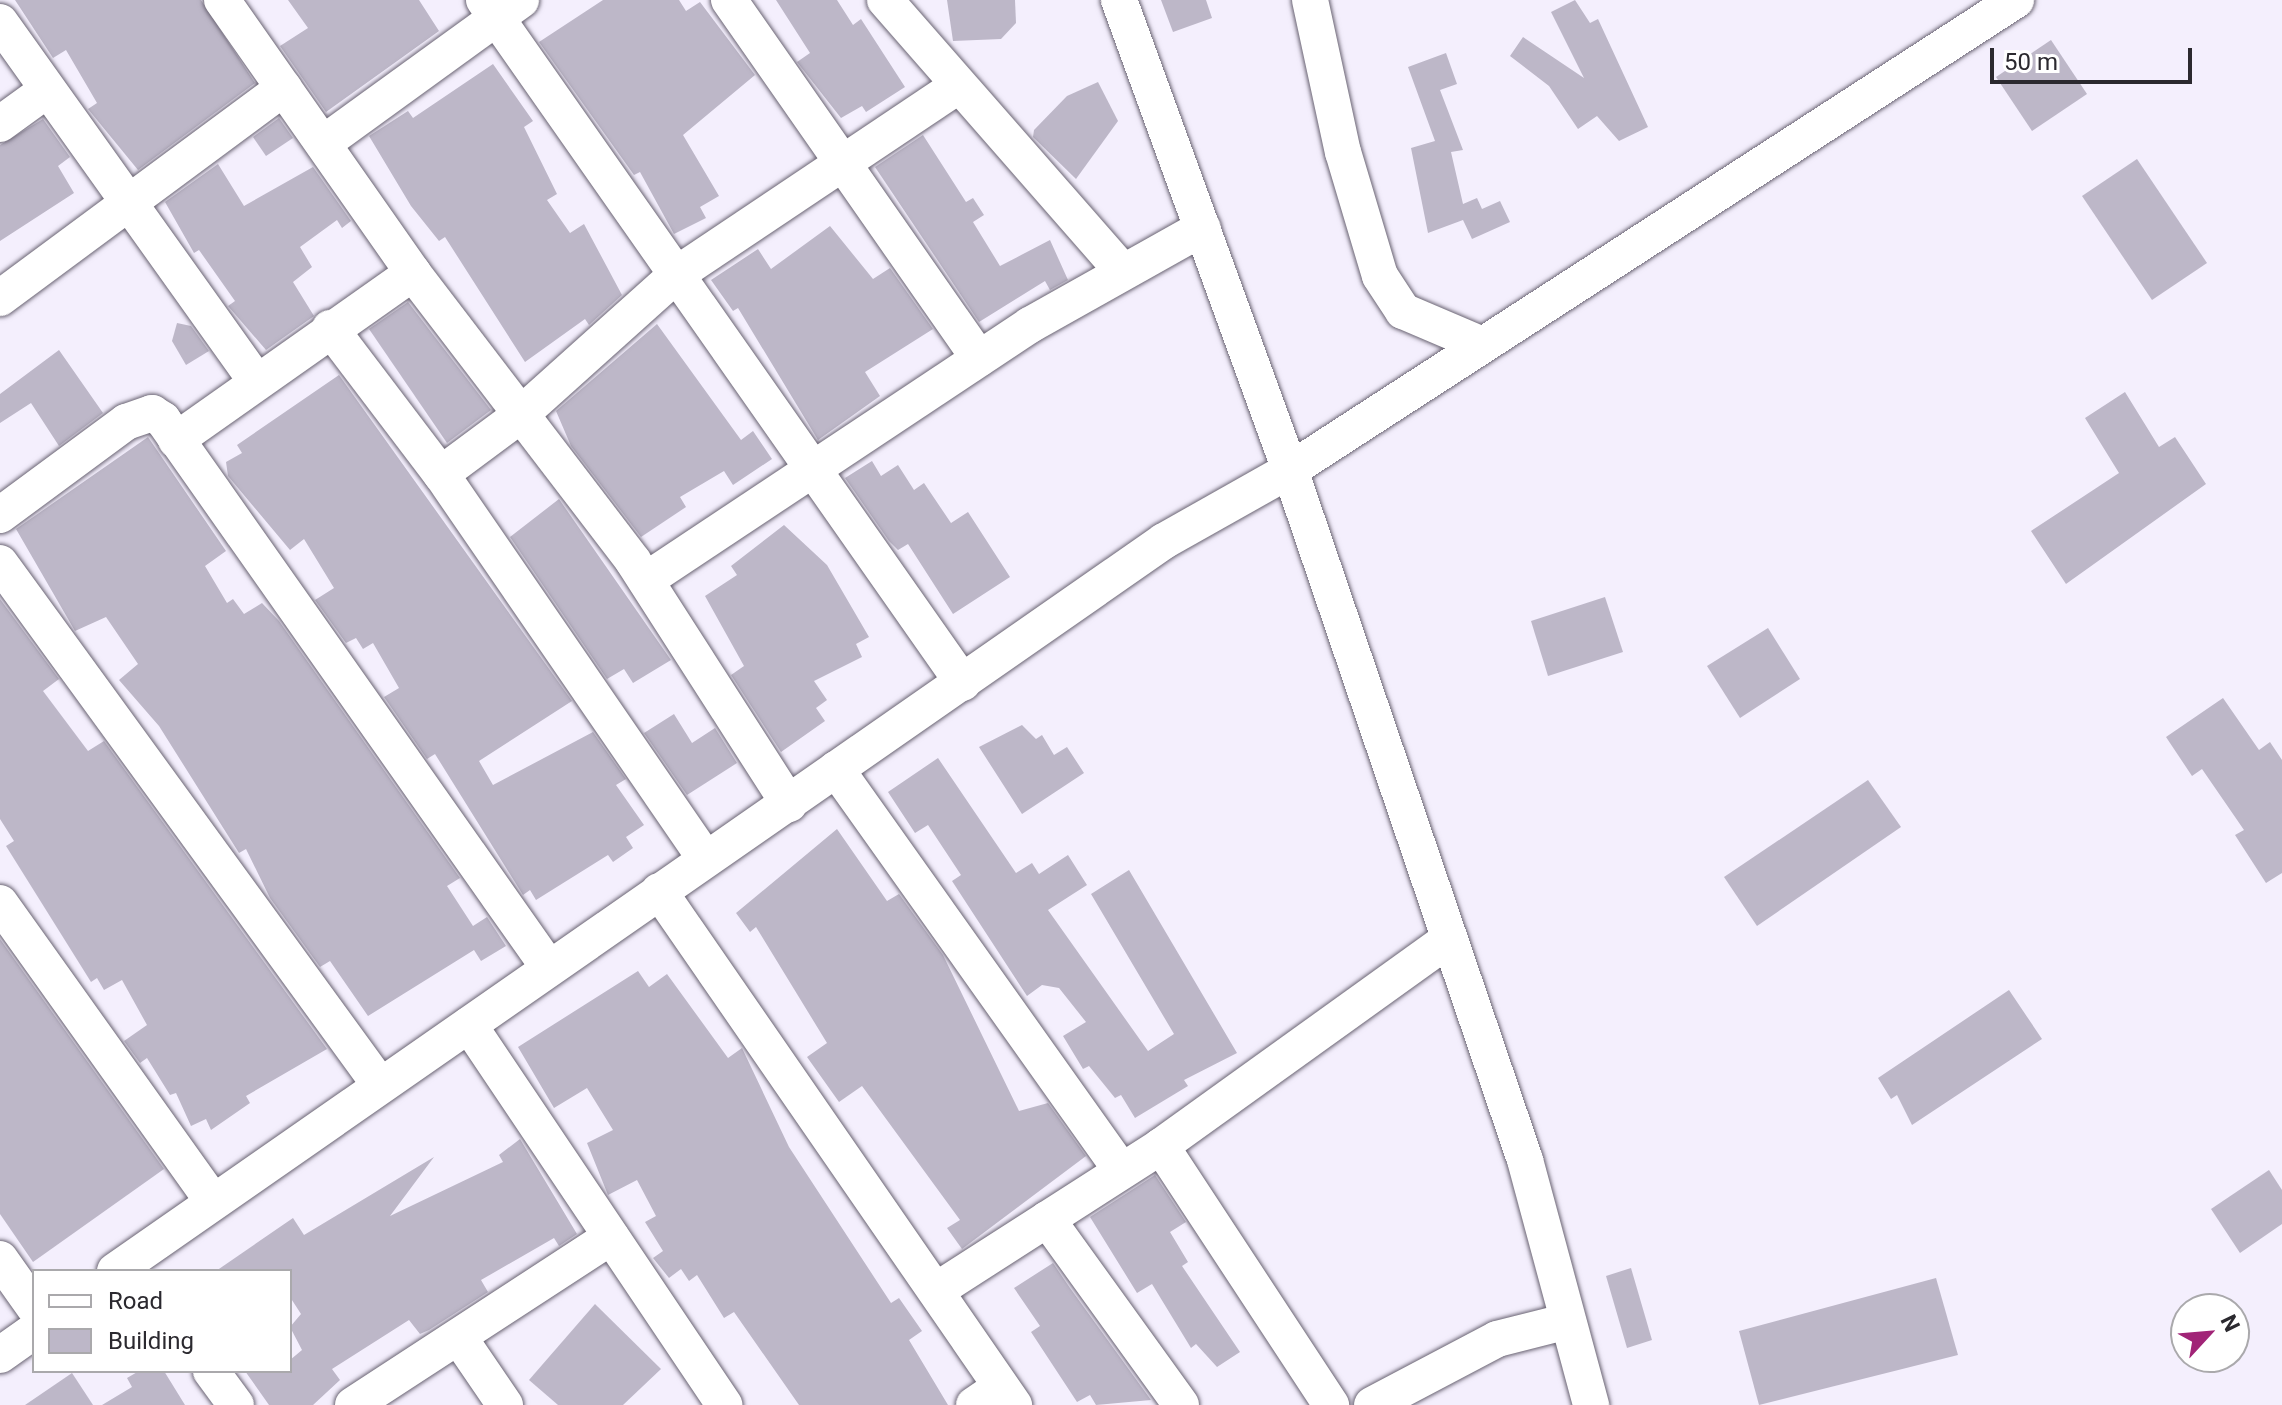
<!DOCTYPE html>
<html>
<head>
<meta charset="utf-8">
<style>
	body { margin:0 }
	#map { position:relative; width:2282px; height:1405px; overflow:hidden; background:#f4effd; font-family:Roboto,sans-serif }
	div>[style] { position:absolute }
	[style*='--x'] { left:calc(var(--x)*1px); top:calc(var(--y)*1px); width:calc(var(--w)*1px); rotate:calc(var(--a)*1deg) }
	.building>* { inset:0; background:#bdb7c8 }
	.roads { filter:drop-shadow(0 0 2px #696372) drop-shadow(0 0 2px #696372) }
	.minor>* { height:36px; margin:-18px; padding:0 18px; transform-origin:18px; border-radius:18px; background:#fff }
	span { translate:-50% -50%; white-space:nowrap; text-align:center; line-height:1.15; -webkit-text-stroke:6px #fff; paint-order:stroke }
	.legend { position:absolute; left:32px; top:1269px; width:260px; height:104px; box-sizing:border-box; background:#fff; border:2px solid #aaa9ac; margin:0; padding:10px 14px; list-style:none; font-size:24px; color:#2b292f }
	.legend li { display:flex; align-items:center; gap:16px; height:40px }
	.legend b { width:40px; border:2px solid #aaa9ac }
	.north { position:absolute; left:2170px; top:1293px; width:80px; height:80px; box-sizing:border-box; background:#fff; border:2px solid #aaa9ac; border-radius:50%; rotate:64deg; font-size:22px; font-weight:700; line-height:32px; text-align:center; color:#2b292f }
	.north::after { content:''; display:block; margin:auto; width:28px; height:36px; background:#a12477; clip-path:polygon(50% 0,100% 100%,50% 72%,0 100%) }
	.scale { position:absolute; left:1990px; top:48px; width:202px; height:36px; box-sizing:border-box; border:4px solid #2b292f; border-top:0; padding-left:10px; font-size:24px; line-height:28px; white-space:nowrap; color:#2b292f; -webkit-text-stroke:6px #fff; paint-order:stroke }
</style>
</head>
<body>
<div id="map">
	<div class="building">
		<i style="clip-path:polygon(15px 0,201px 0,255px 83px,138px 170px,88px 109px,97px 103px,66px 50px,53px 58px)"></i>
		<i style="clip-path:polygon(288px 0,419px 0,439px 31px,326px 112px,280px 46px,308px 28px)"></i>
		<i style="clip-path:polygon(603px 0,679px 0,686px 11px,700px 2px,755px 75px,683px 135px,719px 196px,700px 207px,706px 218px,674px 234px,640px 172px,634px 175px,539px 42px)"></i>
		<i style="clip-path:polygon(776px 0,837px 0,853px 25px,861px 19px,905px 87px,866px 112px,862px 106px,841px 118px,797px 62px,810px 53px)"></i>
		<i style="clip-path:polygon(947px 0,1015px 0,1016px 23px,1001px 39px,953px 41px)"></i>
		<i style="clip-path:polygon(1161px 0,1206px 0,1212px 18px,1173px 32px)"></i>
		<i style="clip-path:polygon(1575px 0,1590px 23px,1598px 19px,1648px 127px,1619px 141px,1597px 116px,1578px 129px,1549px 86px,1510px 56px,1523px 37px,1584px 78px,1551px 12px)"></i>
		<i style="clip-path:polygon(2051px 40px,2087px 94px,2032px 131px,1996px 77px)"></i>
		<i style="clip-path:polygon(1446px 53px,1457px 84px,1440px 90px,1463px 150px,1451px 152px,1463px 204px,1477px 198px,1482px 209px,1500px 201px,1510px 222px,1472px 239px,1463px 220px,1428px 233px,1411px 148px,1435px 141px,1408px 67px)"></i>
		<i style="clip-path:polygon(493px 64px,533px 121px,524px 127px,557px 194px,547px 200px,570px 233px,584px 224px,622px 295px,589px 325px,585px 319px,525px 362px,445px 237px,439px 241px,411px 206px,369px 136px,408px 111px,413px 118px)"></i>
		<i style="clip-path:polygon(1098px 82px,1118px 121px,1076px 179px,1033px 137px,1034px 130px,1067px 96px)"></i>
		<i style="clip-path:polygon(279px 118px,293px 138px,266px 156px,253px 137px)"></i>
		<i style="clip-path:polygon(43px 119px,70px 157px,58px 166px,74px 193px,0 241px,0 145px)"></i>
		<i style="clip-path:polygon(923px 135px,966px 202px,973px 198px,984px 215px,973px 222px,1000px 266px,1050px 240px,1068px 280px,1050px 290px,1045px 281px,979px 322px,875px 167px)"></i>
		<i style="clip-path:polygon(2137px 159px,2207px 263px,2152px 300px,2082px 196px)"></i>
		<i style="clip-path:polygon(218px 164px,244px 206px,313px 167px,351px 221px,342px 228px,337px 220px,300px 247px,312px 267px,293px 282px,314px 316px,266px 350px,228px 306px,235px 301px,199px 250px,194px 253px,165px 202px)"></i>
		<i style="clip-path:polygon(830px 226px,873px 279px,890px 268px,933px 329px,865px 372px,880px 396px,818px 440px,738px 308px,733px 311px,711px 280px,758px 249px,771px 269px)"></i>
		<i style="clip-path:polygon(408px 302px,491px 410px,447px 443px,369px 329px)"></i>
		<i style="clip-path:polygon(177px 323px,191px 326px,209px 351px,186px 365px,172px 341px)"></i>
		<i style="clip-path:polygon(657px 324px,741px 440px,753px 431px,772px 459px,733px 485px,724px 471px,680px 497px,686px 507px,641px 537px,571px 446px,556px 411px)"></i>
		<i style="clip-path:polygon(59px 350px,103px 413px,59px 446px,31px 403px,0 423px,0 394px)"></i>
		<i style="clip-path:polygon(339px 375px,572px 701px,479px 761px,493px 785px,593px 732px,626px 779px,616px 785px,644px 825px,626px 837px,633px 848px,613px 862px,608px 855px,536px 900px,530px 890px,523px 895px,435px 754px,427px 759px,384px 697px,399px 688px,373px 643px,363px 649px,356px 638px,346px 643px,315px 600px,334px 588px,304px 539px,290px 550px,228px 476px,226px 462px,242px 453px,237px 445px)"></i>
		<i style="clip-path:polygon(2125px 392px,2159px 447px,2175px 437px,2206px 484px,2066px 584px,2031px 531px,2119px 473px,2085px 418px)"></i>
		<i style="clip-path:polygon(148px 437px,226px 551px,205px 566px,227px 603px,233px 599px,244px 614px,262px 603px,279px 621px,460px 878px,447px 886px,473px 926px,487px 917px,506px 946px,481px 961px,474px 950px,368px 1016px,330px 961px,320px 967px,270px 898px,246px 849px,239px 853px,159px 726px,119px 680px,138px 664px,106px 617px,75px 631px,16px 529px)"></i>
		<i style="clip-path:polygon(872px 461px,881px 476px,898px 465px,914px 490px,924px 483px,951px 523px,968px 512px,1010px 577px,953px 614px,908px 544px,898px 550px,889px 541px,845px 478px)"></i>
		<i style="clip-path:polygon(559px 499px,671px 660px,633px 683px,624px 669px,607px 679px,510px 537px)"></i>
		<i style="clip-path:polygon(784px 525px,827px 565px,869px 637px,856px 644px,862px 657px,814px 681px,827px 700px,816px 708px,825px 721px,781px 752px,731px 675px,744px 666px,705px 596px,737px 575px,731px 566px)"></i>
		<i style="clip-path:polygon(1605px 597px,1623px 652px,1548px 676px,1531px 621px)"></i>
		<i style="clip-path:polygon(0 599px,59px 679px,43px 691px,88px 751px,104px 741px,327px 1049px,246px 1096px,250px 1103px,211px 1130px,206px 1119px,191px 1126px,176px 1093px,170px 1095px,147px 1058px,140px 1063px,124px 1041px,147px 1025px,122px 980px,104px 990px,97px 978px,91px 982px,6px 846px,14px 841px,0 819px)"></i>
		<i style="clip-path:polygon(1768px 628px,1800px 679px,1740px 718px,1707px 666px)"></i>
		<i style="clip-path:polygon(2223px 698px,2259px 750px,2270px 742px,2282px 760px,2282px 873px,2266px 883px,2235px 835px,2244px 830px,2202px 769px,2192px 776px,2166px 737px)"></i>
		<i style="clip-path:polygon(674px 714px,692px 743px,715px 728px,737px 763px,687px 795px,644px 733px)"></i>
		<i style="clip-path:polygon(1022px 725px,1036px 739px,1042px 735px,1054px 755px,1067px 747px,1084px 773px,1022px 814px,979px 747px)"></i>
		<i style="clip-path:polygon(938px 758px,1016px 873px,1032px 863px,1039px 874px,1068px 855px,1087px 885px,1048px 910px,1148px 1051px,1174px 1034px,1091px 894px,1129px 870px,1237px 1053px,1184px 1080px,1188px 1086px,1135px 1118px,1121px 1095px,1115px 1098px,1089px 1066px,1083px 1069px,1063px 1036px,1086px 1022px,1059px 988px,1042px 985px,1027px 996px,952px 881px,961px 875px,928px 825px,915px 833px,888px 792px)"></i>
		<i style="clip-path:polygon(1868px 780px,1901px 827px,1757px 926px,1724px 877px)"></i>
		<i style="clip-path:polygon(837px 829px,887px 901px,899px 894px,943px 955px,1019px 1111px,1048px 1103px,1086px 1156px,962px 1249px,947px 1228px,960px 1220px,862px 1086px,839px 1102px,807px 1057px,827px 1043px,756px 927px,750px 932px,736px 913px)"></i>
		<i style="clip-path:polygon(0 939px,164px 1169px,33px 1262px,0 1214px)"></i>
		<i style="clip-path:polygon(638px 971px,649px 987px,667px 974px,728px 1058px,742px 1048px,789px 1147px,891px 1303px,899px 1298px,922px 1331px,909px 1340px,948px 1405px,799px 1405px,734px 1312px,724px 1318px,697px 1275px,689px 1281px,681px 1269px,669px 1278px,653px 1258px,663px 1251px,645px 1222px,656px 1216px,637px 1180px,608px 1195px,587px 1143px,613px 1130px,587px 1088px,554px 1108px,518px 1047px)"></i>
		<i style="clip-path:polygon(2009px 990px,2042px 1039px,1912px 1125px,1897px 1095px,1891px 1099px,1878px 1078px)"></i>
		<i style="clip-path:polygon(520px 1139px,577px 1234px,559px 1246px,554px 1238px,481px 1280px,488px 1292px,429px 1330px,420px 1334px,409px 1320px,332px 1369px,340px 1380px,313px 1405px,269px 1405px,245px 1371px,290px 1371px,290px 1360px,302px 1350px,290px 1327px,301px 1314px,290px 1297px,290px 1271px,216px 1271px,293px 1218px,304px 1235px,434px 1157px,390px 1216px,503px 1162px,499px 1155px)"></i>
		<i style="clip-path:polygon(2269px 1170px,2282px 1190px,2282px 1224px,2240px 1253px,2211px 1209px)"></i>
		<i style="clip-path:polygon(1155px 1175px,1186px 1222px,1170px 1232px,1188px 1262px,1182px 1266px,1240px 1352px,1217px 1367px,1196px 1344px,1191px 1348px,1152px 1284px,1137px 1293px,1090px 1217px)"></i>
		<i style="clip-path:polygon(1053px 1263px,1070px 1288px,1151px 1400px,1096px 1405px,1090px 1395px,1077px 1402px,1031px 1332px,1040px 1326px,1014px 1288px)"></i>
		<i style="clip-path:polygon(1631px 1268px,1652px 1340px,1627px 1348px,1606px 1276px)"></i>
		<i style="clip-path:polygon(1936px 1278px,1958px 1355px,1759px 1405px,1739px 1331px)"></i>
		<i style="clip-path:polygon(595px 1304px,661px 1369px,623px 1405px,558px 1405px,529px 1380px)"></i>
		<i style="clip-path:polygon(139px 1371px,164px 1371px,185px 1405px,102px 1405px,132px 1387px,127px 1378px)"></i>
		<i style="clip-path:polygon(72px 1373px,93px 1405px,25px 1405px)"></i>
	</div>
	<div class="roads">
		<div class="minor">
			<i style="--x:222;--y:0;--w:333;--a:55"></i>
			<i style="--x:413;--y:273;--w:362;--a:52.6"></i>
			<i style="--x:633;--y:561;--w:289;--a:57.3"></i>
			<i style="--x:484;--y:0;--w:834;--a:54.96"></i>
			<i style="--x:729;--y:0;--w:437;--a:55.1"></i>
			<i style="--x:885;--y:0;--w:359;--a:48.8"></i>
			<i style="--x:1119;--y:0;--w:500;--a:70.01"></i>
			<i style="--x:1290;--y:470;--w:729;--a:71.19"></i>
			<i style="--x:1525;--y:1160;--w:254;--a:74.9"></i>
			<i style="--x:1310;--y:0;--w:156;--a:77.8"></i>
			<i style="--x:1343;--y:152;--w:129;--a:73.4"></i>
			<i style="--x:1380;--y:276;--w:42;--a:56.7"></i>
			<i style="--x:1403;--y:311;--w:82;--a:23.1"></i>
			<i style="--x:0;--y:22;--w:441;--a:54.5"></i>
			<i style="--x:0;--y:124;--w:58;--a:-35.9"></i>
			<i style="--x:325;--y:142;--w:242;--a:-35.9"></i>
			<i style="--x:0;--y:298;--w:353;--a:-36.5"></i>
			<i style="--x:330;--y:328;--w:183;--a:52.8"></i>
			<i style="--x:441;--y:474;--w:467;--a:55.5"></i>
			<i style="--x:176;--y:440;--w:290;--a:-35.2"></i>
			<i style="--x:441;--y:474;--w:97;--a:-36.6"></i>
			<i style="--x:519;--y:416;--w:212;--a:-41.9"></i>
			<i style="--x:677;--y:274;--w:336;--a:-33.8"></i>
			<i style="--x:0;--y:515;--w:157;--a:-36.4"></i>
			<i style="--x:126;--y:422;--w:28;--a:-19"></i>
			<i style="--x:152;--y:413;--w:13;--a:32"></i>
			<i style="--x:163;--y:420;--w:670;--a:54.84"></i>
			<i style="--x:0;--y:563;--w:646;--a:53.95"></i>
			<i style="--x:646;--y:580;--w:461;--a:-33.6"></i>
			<i style="--x:1030;--y:325;--w:198;--a:-29.3"></i>
			<i style="--x:836;--y:769;--w:493;--a:54.6"></i>
			<i style="--x:659;--y:891;--w:625;--a:55.37"></i>
			<i style="--x:0;--y:903;--w:367;--a:54.5"></i>
			<i style="--x:469;--y:1025;--w:458;--a:56.1"></i>
			<i style="--x:1161;--y:1146;--w:310;--a:56.7"></i>
			<i style="--x:1047;--y:1219;--w:229;--a:54.2"></i>
			<i style="--x:0;--y:1259;--w:59;--a:54.7"></i>
			<i style="--x:115;--y:1271;--w:1278;--a:-34.83"></i>
			<i style="--x:1164;--y:541;--w:145;--a:-29.4"></i>
			<i style="--x:1290;--y:470;--w:865;--a:-32.92"></i>
			<i style="--x:937;--y:1290;--w:266;--a:-32.7"></i>
			<i style="--x:1161;--y:1146;--w:355;--a:-35.7"></i>
			<i style="--x:460;--y:1339;--w:80;--a:55.7"></i>
			<i style="--x:0;--y:1355;--w:42;--a:-35.2"></i>
			<i style="--x:211;--y:1371;--w:42;--a:53.7"></i>
			<i style="--x:353;--y:1405;--w:308;--a:-33.1"></i>
			<i style="--x:974;--y:1405;--w:32;--a:-34"></i>
			<i style="--x:1372;--y:1405;--w:141;--a:-27.8"></i>
			<i style="--x:1497;--y:1339;--w:73;--a:-14.2"></i>
		</div>
	</div>
	<ul class="legend">
	<li><b style="height:10px;background:#fff"></b>Road</li>
	<li><b style="height:22px;background:#bdb7c8"></b>Building</li>
	</ul>
	<div class="north">N</div>
	<div class="scale">50 m</div>
</div>
</body>
</html>
